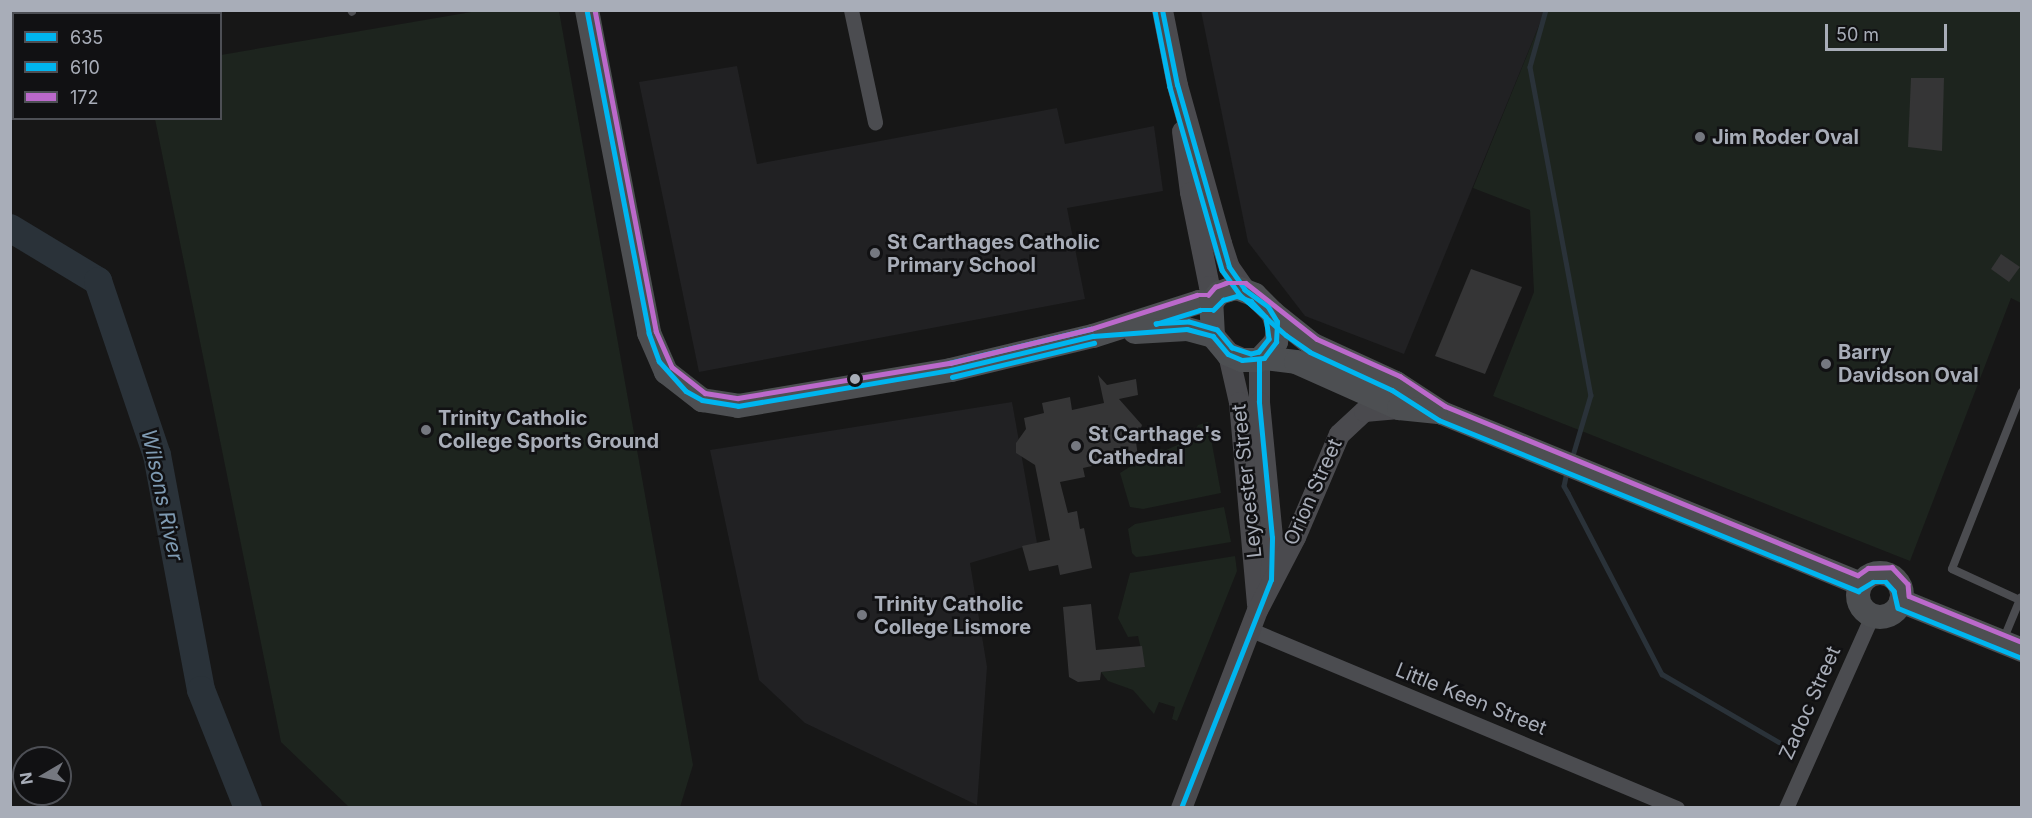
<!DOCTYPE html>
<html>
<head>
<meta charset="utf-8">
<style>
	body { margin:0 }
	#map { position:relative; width:2032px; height:818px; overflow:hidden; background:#171717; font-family:Inter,sans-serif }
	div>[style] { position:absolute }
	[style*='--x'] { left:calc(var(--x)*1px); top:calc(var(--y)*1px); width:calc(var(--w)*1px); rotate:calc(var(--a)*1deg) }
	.built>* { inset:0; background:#212123 }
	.green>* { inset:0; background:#1d241e }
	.stream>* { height:4.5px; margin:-2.25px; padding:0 2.25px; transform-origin:2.25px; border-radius:2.25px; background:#2a3239 }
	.river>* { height:28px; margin:-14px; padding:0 14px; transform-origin:14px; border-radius:14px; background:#2a3239 }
	.building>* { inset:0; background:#353536 }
	.lane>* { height:8px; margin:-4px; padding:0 4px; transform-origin:4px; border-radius:4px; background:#4b4c50 }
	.street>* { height:15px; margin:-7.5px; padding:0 7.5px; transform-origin:7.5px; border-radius:7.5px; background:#4b4c50 }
	.secondary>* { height:21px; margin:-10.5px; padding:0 10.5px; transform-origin:10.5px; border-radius:10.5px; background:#4a4a4e }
	.primary>* { height:24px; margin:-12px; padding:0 12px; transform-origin:12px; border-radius:12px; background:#4d4f52 }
	.primary>.ring { margin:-12px; padding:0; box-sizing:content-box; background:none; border:24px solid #4d4f52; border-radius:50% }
	.bus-1>* { height:4.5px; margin:-2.25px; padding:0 2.25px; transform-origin:2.25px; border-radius:2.25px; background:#00b5ef }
	.bus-2>* { height:4.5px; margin:-2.25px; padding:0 2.25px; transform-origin:2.25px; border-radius:2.25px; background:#00b5ef }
	.bus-3>* { height:4.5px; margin:-2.25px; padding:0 2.25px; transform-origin:2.25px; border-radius:2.25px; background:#bb69cb }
	.dots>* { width:16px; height:16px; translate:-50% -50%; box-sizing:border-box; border:3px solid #111113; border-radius:50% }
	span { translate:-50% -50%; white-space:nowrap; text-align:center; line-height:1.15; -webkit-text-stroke:5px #111113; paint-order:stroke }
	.poi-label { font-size:20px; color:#a8adb8; font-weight:700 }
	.left { translate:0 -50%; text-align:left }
	.street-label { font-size:20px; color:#a8adb8 }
	.water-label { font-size:21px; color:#7f9bb3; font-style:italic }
	.frame { position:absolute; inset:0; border:12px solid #a8adb8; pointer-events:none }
	.legend { position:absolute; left:12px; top:12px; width:210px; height:108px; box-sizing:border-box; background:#111113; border:2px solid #4d4f55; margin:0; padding:8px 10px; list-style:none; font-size:18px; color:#a8adb8 }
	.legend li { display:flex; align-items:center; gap:12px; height:30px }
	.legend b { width:30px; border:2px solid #4d4f55 }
	.north { position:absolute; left:12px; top:746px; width:60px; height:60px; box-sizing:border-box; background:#111113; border:2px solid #4d4f55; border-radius:50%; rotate:261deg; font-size:16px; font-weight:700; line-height:24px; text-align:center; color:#a8adb8 }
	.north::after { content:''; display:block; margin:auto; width:21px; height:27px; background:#757880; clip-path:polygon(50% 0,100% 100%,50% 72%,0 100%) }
	.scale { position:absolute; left:1825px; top:24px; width:122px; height:27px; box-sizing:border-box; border:3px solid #a8adb8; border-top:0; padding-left:8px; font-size:18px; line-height:21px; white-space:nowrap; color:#a8adb8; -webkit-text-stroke:4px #111113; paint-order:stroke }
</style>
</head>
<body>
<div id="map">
	<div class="built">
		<i style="clip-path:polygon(1201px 11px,1545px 11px,1404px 354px,1305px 316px,1248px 242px)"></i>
		<i style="clip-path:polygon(737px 66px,757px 164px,1057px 108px,1065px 144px,1154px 126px,1163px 191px,1067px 208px,1085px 299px,699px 372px,639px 82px)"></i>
		<i style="clip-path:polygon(1012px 402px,1037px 543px,970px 563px,987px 667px,977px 805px,805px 723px,759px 680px,710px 450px)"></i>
	</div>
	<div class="green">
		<i style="clip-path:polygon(483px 10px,559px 11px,693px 765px,680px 807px,349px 807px,281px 742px,155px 119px,220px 118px,221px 55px)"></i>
		<i style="clip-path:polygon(1545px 11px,2021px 11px,2021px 303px,2011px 298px,1910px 561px,1493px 396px,1534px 292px,1530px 210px,1473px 188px)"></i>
		<i style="clip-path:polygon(1208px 422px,1221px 493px,1143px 509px,1130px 507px,1120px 473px,1158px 449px,1166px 450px,1189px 440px,1198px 425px)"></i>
		<i style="clip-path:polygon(1224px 507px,1231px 542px,1147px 556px,1136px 557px,1132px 553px,1128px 529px,1135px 524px)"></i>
		<i style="clip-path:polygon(1235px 556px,1237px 571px,1177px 721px,1172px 719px,1175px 707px,1159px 702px,1154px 714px,1133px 690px,1108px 681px,1101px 672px,1145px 667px,1138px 636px,1128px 637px,1118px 618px,1130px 573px)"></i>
	</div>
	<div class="stream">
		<i style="--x:1546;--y:10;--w:59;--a:105.7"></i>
		<i style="--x:1530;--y:67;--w:334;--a:79.5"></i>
		<i style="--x:1591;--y:395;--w:67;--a:106.5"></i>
		<i style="--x:1567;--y:472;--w:14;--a:102"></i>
		<i style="--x:1564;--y:486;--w:8;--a:60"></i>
		<i style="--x:1568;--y:493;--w:204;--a:62.6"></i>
		<i style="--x:1662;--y:674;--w:135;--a:30.2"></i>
	</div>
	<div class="river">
		<i style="--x:10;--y:228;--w:103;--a:31.1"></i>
		<i style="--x:98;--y:281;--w:184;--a:71.3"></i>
		<i style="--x:157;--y:455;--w:239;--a:79.4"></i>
		<i style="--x:201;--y:690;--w:127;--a:68.3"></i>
	</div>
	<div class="building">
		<i style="clip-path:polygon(1911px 78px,1944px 78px,1942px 151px,1908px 147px)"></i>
		<i style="clip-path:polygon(2001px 254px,2020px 267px,2009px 282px,1991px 269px)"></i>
		<i style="clip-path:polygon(1471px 269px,1522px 287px,1485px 374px,1435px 356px)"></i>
		<i style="clip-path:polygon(1098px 375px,1107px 385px,1136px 379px,1138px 395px,1119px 399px,1142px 425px,1136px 442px,1138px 456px,1083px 468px,1085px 477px,1060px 482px,1068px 513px,1077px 511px,1080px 529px,1084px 528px,1092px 568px,1060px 575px,1058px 565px,1029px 571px,1022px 546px,1050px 540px,1035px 465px,1016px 453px,1016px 443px,1026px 429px,1024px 418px,1044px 413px,1042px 403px,1070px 397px,1072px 410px,1104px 403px)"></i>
		<i style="clip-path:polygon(1091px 604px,1096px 650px,1142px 646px,1145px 667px,1101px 672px,1100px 680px,1078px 682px,1069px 677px,1063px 607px)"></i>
	</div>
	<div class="lane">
		<i style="--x:351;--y:10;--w:2;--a:63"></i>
		<i style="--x:2022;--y:392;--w:190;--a:111.6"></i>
		<i style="--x:1952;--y:569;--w:77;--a:24.6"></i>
		<i style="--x:2004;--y:638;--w:44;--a:-67.5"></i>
	</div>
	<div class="street">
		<i style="--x:851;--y:10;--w:115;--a:77.9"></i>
		<i style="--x:1249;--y:629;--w:464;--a:22.7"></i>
		<i style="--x:1786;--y:808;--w:210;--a:-65.9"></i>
	</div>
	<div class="secondary">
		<i style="--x:1162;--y:10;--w:76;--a:78.7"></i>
		<i style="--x:1177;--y:85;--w:164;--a:74.4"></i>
		<i style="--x:1221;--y:243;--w:25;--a:72"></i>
		<i style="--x:1229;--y:267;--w:28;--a:55"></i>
		<i style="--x:1182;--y:131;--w:62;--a:82.5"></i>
		<i style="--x:1190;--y:192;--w:96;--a:78.6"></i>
		<i style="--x:1209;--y:286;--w:12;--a:59"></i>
		<i style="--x:1228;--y:354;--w:49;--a:77.1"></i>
		<i style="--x:1239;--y:402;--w:203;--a:84.9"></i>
		<i style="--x:1259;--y:360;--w:42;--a:90"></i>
		<i style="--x:1259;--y:402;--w:137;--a:84.5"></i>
		<i style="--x:1272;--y:538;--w:38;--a:92"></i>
		<i style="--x:1181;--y:808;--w:212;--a:-69"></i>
		<i style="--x:1257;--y:610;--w:82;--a:-62.5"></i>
		<i style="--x:1295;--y:537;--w:112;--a:-66.9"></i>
		<i style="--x:1339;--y:434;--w:34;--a:-43"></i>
		<i style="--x:1364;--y:411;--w:34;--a:-5"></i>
	</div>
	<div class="primary">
		<i style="--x:587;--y:10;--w:329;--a:79.1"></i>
		<i style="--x:649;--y:333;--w:43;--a:66.4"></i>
		<i style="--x:666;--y:372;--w:46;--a:37.9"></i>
		<i style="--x:702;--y:400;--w:36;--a:9"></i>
		<i style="--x:738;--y:406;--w:216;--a:-9.6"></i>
		<i style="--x:951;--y:370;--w:146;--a:-13.5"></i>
		<i style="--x:1093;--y:336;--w:111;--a:-17.8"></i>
		<i style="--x:1199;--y:302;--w:12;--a:5"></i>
		<i style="--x:1228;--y:290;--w:9;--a:-13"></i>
		<i style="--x:1237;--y:288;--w:19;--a:21"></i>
		<i style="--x:1255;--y:295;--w:25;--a:45"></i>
		<i style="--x:1273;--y:313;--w:16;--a:72"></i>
		<i style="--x:1278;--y:328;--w:14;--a:98"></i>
		<i style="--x:1276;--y:342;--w:25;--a:133"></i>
		<i style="--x:1259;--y:360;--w:17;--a:180"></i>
		<i style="--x:1242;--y:360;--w:15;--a:-157"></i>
		<i style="--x:1228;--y:354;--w:23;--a:-130"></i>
		<i style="--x:1213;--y:336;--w:33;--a:-93"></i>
		<i style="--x:1211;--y:303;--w:13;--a:-51"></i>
		<i style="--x:1219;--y:293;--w:9;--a:-18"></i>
		<i style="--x:1273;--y:313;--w:51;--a:38.7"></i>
		<i style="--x:1313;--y:345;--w:91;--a:24.6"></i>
		<i style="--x:1396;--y:383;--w:55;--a:33.1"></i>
		<i style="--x:1442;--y:413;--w:452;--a:22.2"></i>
		<i style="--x:1135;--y:332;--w:52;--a:-3.3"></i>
		<i style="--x:1187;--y:329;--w:27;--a:15"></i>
		<i style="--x:1264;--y:358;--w:32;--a:7"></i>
		<i style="--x:1296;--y:362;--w:113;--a:24.1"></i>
		<i style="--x:1399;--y:408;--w:37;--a:6"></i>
		<i class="ring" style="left:1858px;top:573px;width:20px;height:20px"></i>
		<i style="--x:1901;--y:601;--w:131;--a:22"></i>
	</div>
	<div class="bus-1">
		<i style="--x:587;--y:10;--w:329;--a:79.1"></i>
		<i style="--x:649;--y:333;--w:30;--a:70"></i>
		<i style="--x:659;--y:361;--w:40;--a:48"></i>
		<i style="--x:686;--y:391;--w:18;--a:29"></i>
		<i style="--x:702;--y:400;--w:36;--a:9"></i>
		<i style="--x:738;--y:406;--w:216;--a:-9.6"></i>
		<i style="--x:951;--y:370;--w:146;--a:-13.5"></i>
		<i style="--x:1093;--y:336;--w:94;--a:-4.3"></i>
		<i style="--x:1187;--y:329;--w:27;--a:15"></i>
		<i style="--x:1213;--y:336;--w:23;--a:50"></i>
		<i style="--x:1228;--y:354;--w:15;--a:23"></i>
		<i style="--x:1242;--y:360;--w:22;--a:-5"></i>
		<i style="--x:1264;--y:358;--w:20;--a:-53"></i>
		<i style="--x:1276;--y:342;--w:20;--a:-87"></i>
		<i style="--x:1277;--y:322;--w:17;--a:-121"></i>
		<i style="--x:1268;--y:307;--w:29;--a:-144"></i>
		<i style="--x:1245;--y:290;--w:28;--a:-125"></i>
		<i style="--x:1229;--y:267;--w:189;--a:-105.9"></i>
		<i style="--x:1177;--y:85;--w:76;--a:-101.3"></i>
		<i style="--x:1181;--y:808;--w:245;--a:-68.5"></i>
		<i style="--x:1271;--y:580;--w:42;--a:-88.6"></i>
		<i style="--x:1272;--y:538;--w:137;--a:-95.5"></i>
		<i style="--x:1259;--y:402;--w:42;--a:-90"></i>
	</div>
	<div class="bus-2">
		<i style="--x:1155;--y:11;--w:77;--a:78.8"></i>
		<i style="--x:1170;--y:87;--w:190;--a:74.1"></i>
		<i style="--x:1222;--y:270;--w:31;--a:54"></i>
		<i style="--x:1240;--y:295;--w:61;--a:41"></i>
		<i style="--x:1286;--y:335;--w:29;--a:35"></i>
		<i style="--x:1310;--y:352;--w:90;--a:24.9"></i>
		<i style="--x:1392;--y:390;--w:56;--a:32.6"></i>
		<i style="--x:1439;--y:420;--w:453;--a:22.2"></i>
		<i style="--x:1858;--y:591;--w:17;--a:-31"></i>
		<i style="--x:1873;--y:582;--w:13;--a:0"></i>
		<i style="--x:1886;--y:582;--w:12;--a:48"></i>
		<i style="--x:1894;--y:591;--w:17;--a:77"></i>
		<i style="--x:1898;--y:608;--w:131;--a:22"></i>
		<i style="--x:1237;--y:296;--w:15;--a:20"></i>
		<i style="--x:1251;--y:301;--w:22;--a:47"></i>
		<i style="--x:1266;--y:317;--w:22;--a:82"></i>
		<i style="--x:1269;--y:339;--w:16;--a:128"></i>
		<i style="--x:1259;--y:352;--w:8;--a:166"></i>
		<i style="--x:1251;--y:354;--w:20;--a:-162"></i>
		<i style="--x:1232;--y:348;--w:23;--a:-130"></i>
		<i style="--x:1217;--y:330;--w:29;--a:-164"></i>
		<i style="--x:1189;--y:322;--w:33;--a:177"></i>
		<i style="--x:1156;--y:324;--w:46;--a:-17.7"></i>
		<i style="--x:1200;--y:310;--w:13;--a:0"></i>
		<i style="--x:1213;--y:310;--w:14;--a:-45"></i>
		<i style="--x:1223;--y:300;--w:15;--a:-16"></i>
		<i style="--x:949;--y:363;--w:146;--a:-13.5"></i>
		<i style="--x:952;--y:377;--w:146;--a:-13.5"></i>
	</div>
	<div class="bus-3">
		<i style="--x:595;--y:10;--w:327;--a:79.2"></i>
		<i style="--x:656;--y:331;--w:39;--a:66"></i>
		<i style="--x:672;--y:367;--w:42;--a:38.2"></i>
		<i style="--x:705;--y:393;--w:33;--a:9"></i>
		<i style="--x:738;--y:398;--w:215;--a:-9.4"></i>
		<i style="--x:950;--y:363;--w:145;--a:-13.6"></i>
		<i style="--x:1091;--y:329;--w:111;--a:-17.8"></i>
		<i style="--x:1197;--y:295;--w:11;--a:0"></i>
		<i style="--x:1208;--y:295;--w:11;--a:-49"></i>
		<i style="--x:1215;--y:287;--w:12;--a:-20"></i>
		<i style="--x:1226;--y:283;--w:20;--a:0"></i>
		<i style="--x:1246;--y:283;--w:90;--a:38.3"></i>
		<i style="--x:1317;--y:339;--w:91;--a:24"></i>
		<i style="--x:1400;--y:376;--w:54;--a:33.7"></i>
		<i style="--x:1445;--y:406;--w:446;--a:22.3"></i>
		<i style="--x:1858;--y:575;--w:12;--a:-35"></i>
		<i style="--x:1868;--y:568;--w:24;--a:-2"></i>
		<i style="--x:1892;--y:567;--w:23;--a:47"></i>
		<i style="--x:1908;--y:584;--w:12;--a:85"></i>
		<i style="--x:1909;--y:596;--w:122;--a:22.2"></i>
	</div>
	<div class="dots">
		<i style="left:1700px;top:137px;background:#757880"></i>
		<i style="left:875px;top:253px;background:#757880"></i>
		<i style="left:1826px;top:364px;background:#757880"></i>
		<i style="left:855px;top:379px;background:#a8adb8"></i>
		<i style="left:426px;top:430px;background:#757880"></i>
		<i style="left:1076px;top:446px;background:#757880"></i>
		<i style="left:862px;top:615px;background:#757880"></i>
	</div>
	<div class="poi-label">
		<span class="left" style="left:1712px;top:137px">Jim Roder Oval</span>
		<span class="left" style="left:887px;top:254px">St Carthages Catholic<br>Primary School</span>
		<span class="left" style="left:1838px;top:364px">Barry<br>Davidson Oval</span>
		<span class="left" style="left:438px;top:430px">Trinity Catholic<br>College Sports Ground</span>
		<span class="left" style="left:1088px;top:446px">St Carthage's<br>Cathedral</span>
		<span class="left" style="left:874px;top:616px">Trinity Catholic<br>College Lismore</span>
	</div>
	<div class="street-label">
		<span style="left:1247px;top:481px;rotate:-96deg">Leycester Street</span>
		<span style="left:1313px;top:492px;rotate:-66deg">Orion Street</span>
		<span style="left:1471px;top:699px;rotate:22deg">Little Keen Street</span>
		<span style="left:1810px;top:703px;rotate:-66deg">Zadoc Street</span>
	</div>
	<div class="water-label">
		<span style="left:162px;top:495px;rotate:78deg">Wilsons River</span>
	</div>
	<div class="frame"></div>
	<ul class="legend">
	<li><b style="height:8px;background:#00b5ef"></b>635</li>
	<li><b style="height:8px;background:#00b5ef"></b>610</li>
	<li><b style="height:8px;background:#bb69cb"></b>172</li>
	</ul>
	<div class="north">N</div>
	<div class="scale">50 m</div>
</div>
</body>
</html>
